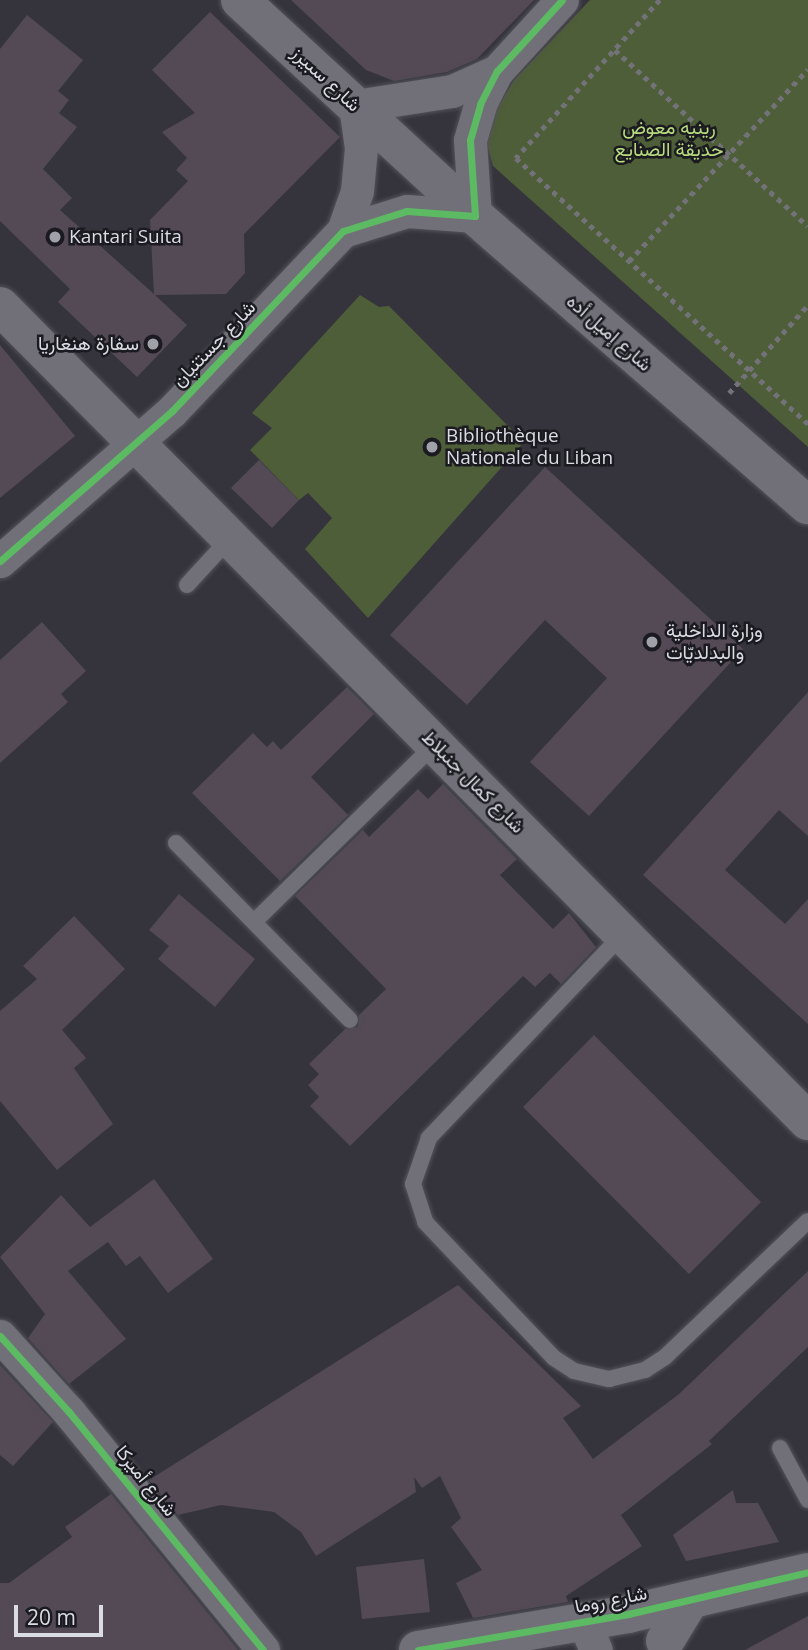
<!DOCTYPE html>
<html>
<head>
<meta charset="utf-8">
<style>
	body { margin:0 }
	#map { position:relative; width:808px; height:1650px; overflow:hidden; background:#35343c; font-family:"Open Sans",Vazirmatn,sans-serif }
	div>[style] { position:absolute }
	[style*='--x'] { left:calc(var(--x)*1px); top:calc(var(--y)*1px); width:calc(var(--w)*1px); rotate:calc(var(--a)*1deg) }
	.green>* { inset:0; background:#4e5e38 }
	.building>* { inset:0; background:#534a56 }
	.path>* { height:4.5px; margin-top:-2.25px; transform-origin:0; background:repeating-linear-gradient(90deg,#727278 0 5px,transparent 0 10px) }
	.roads { filter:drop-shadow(0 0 2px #535259) drop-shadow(0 0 2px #535259) }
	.service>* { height:16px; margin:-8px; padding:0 8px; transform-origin:8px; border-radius:8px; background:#717078 }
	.minor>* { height:33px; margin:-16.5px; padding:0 16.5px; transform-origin:16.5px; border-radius:16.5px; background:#717078 }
	.tertiary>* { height:38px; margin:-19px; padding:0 19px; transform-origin:19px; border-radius:19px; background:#717078 }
	.secondary>* { height:38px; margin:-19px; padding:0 19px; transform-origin:19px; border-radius:19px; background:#717078 }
	.cycleway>* { height:7px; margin:-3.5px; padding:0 3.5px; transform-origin:3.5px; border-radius:3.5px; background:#5cba63 }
	.dots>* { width:19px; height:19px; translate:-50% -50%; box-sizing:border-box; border:4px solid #1a1a20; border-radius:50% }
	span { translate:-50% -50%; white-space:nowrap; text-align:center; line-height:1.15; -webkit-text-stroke:5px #1a1a20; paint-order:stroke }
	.street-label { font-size:19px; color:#dbdbe4 }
	.park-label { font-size:19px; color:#b7db7d }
	.poi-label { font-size:19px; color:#dbdbe4 }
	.left { translate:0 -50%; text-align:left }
	.right { translate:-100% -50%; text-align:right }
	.scale { position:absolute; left:14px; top:1605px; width:89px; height:32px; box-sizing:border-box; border:4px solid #dbdbe4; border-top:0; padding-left:9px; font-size:21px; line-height:24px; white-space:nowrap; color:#dbdbe4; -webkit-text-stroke:5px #1a1a20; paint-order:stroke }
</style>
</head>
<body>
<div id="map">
	<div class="green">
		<i style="clip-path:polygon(590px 0,808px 0,808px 447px,493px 166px,487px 144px,496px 110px,514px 80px)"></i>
		<i style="clip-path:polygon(360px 295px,379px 307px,389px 306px,524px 442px,368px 618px,305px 549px,332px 518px,308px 493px,299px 500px,250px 450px,272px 428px,252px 413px)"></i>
	</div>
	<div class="building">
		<i style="clip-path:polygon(291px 0,534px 0,477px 59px,447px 72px,394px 81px,366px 70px)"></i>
		<i style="clip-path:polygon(210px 12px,340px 137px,244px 234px,245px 273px,226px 294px,155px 295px,187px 325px,137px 377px,58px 302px,70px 289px,0 221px,0 49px,27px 15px,83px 60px,58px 91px,69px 100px,59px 113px,77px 127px,43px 169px,72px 198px,60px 210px,154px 294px,150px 220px,188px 181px,176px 170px,187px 158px,162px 132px,195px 113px,152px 70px)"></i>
		<i style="clip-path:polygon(0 345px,75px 436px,0 498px)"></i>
		<i style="clip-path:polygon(259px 460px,299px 500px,272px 528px,231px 488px)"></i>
		<i style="clip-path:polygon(545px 467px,743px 649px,589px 816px,530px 762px,607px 678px,545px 620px,467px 705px,390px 635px)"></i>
		<i style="clip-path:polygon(42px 622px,86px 671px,61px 694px,68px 702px,0 763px,0 660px)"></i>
		<i style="clip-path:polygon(347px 687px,374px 714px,311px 777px,348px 815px,280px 881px,192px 793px,253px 733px,267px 747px,273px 741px,281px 750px)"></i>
		<i style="clip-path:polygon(808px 692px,808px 836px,779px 810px,725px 870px,785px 924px,808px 899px,808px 1024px,643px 875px)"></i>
		<i style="clip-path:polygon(443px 784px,517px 859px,500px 875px,553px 929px,569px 913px,596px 947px,561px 984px,550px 973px,535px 987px,523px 976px,350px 1146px,310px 1106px,319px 1097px,308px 1085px,319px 1074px,309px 1064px,345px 1029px,358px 1027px,359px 1015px,386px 989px,295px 896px,363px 830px,369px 837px,418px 789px,428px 799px)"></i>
		<i style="clip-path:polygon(179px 894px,255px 959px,215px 1007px,158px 959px,169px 946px,149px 930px)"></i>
		<i style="clip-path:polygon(74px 916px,125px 969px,62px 1030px,86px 1058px,74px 1068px,113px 1124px,57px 1170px,0 1101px,0 1011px,37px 979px,23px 966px)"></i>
		<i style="clip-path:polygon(594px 1035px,761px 1202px,689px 1274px,523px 1107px)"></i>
		<i style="clip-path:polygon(154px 1179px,213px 1259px,168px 1293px,140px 1256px,126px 1266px,108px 1242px,68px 1271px,126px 1339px,69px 1384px,28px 1338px,45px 1314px,0 1257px,61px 1195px,90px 1227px)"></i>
		<i style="clip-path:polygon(808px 1271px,808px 1347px,709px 1441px,712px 1444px,621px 1515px,642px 1546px,566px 1596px,568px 1602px,473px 1618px,456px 1583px,482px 1570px,451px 1527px,461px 1518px,440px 1476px,422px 1488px,414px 1477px,416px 1492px,316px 1556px,301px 1532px,274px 1512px,221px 1505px,178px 1515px,149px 1480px,458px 1285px,581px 1406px,563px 1418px,593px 1459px,679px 1394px)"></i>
		<i style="clip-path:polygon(0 1365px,53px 1422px,13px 1466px,0 1455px)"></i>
		<i style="clip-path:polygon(733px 1490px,736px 1503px,758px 1503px,779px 1542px,686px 1561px,673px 1535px)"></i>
		<i style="clip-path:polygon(111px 1494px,238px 1650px,0 1650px,0 1583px,9px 1583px,72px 1537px,65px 1527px)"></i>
		<i style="clip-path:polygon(424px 1559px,430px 1612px,362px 1619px,356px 1567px)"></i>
		<i style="clip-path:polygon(808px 1616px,808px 1650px,745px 1650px)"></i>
	</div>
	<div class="path">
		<i style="--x:660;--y:0;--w:214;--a:132.3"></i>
		<i style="--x:516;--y:158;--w:395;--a:42.3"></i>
		<i style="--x:615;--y:50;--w:261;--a:42.4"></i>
		<i style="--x:629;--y:261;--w:262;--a:-47"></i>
		<i style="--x:729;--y:393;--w:118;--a:-48.1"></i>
	</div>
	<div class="roads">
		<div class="service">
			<i style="--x:187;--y:585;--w:65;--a:-47.5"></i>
			<i style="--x:176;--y:843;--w:248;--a:45.5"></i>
			<i style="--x:255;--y:921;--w:252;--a:-44.5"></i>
			<i style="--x:623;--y:934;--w:282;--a:133.6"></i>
			<i style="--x:429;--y:1138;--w:49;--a:109.2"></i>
			<i style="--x:413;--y:1184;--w:40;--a:72"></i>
			<i style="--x:425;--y:1222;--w:187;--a:46.5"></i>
			<i style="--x:554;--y:1358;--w:24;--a:33"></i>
			<i style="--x:574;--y:1371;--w:36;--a:13"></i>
			<i style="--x:609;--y:1379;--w:37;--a:-14"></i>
			<i style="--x:645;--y:1370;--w:24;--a:-33"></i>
			<i style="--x:665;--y:1357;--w:197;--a:-43.6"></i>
			<i style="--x:780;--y:1448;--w:59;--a:61.7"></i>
		</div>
		<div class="minor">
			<i style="--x:343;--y:231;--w:42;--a:-70.7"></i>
			<i style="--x:357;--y:191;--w:43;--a:-84.7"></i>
			<i style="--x:361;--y:148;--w:42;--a:-98.1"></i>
			<i style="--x:355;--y:106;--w:98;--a:-8.8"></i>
			<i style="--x:452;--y:91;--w:49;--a:-24"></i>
			<i style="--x:0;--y:561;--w:228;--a:-41.1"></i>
			<i style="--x:172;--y:411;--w:248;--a:-46.5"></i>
			<i style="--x:343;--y:231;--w:67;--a:-17.4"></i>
			<i style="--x:407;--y:211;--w:68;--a:4.2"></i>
			<i style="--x:475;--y:216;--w:76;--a:-93.8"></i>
			<i style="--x:470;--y:140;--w:37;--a:-74"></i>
			<i style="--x:480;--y:104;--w:37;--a:-63"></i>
			<i style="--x:497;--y:71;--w:96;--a:-47.5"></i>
			<i style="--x:0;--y:1336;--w:103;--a:47.8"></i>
			<i style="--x:69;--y:1412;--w:307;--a:50.8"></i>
			<i style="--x:584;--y:1622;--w:30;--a:67"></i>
		</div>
		<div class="tertiary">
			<i style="--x:665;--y:1641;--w:48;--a:-58.6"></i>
			<i style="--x:418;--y:1650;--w:213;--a:-9.7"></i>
			<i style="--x:628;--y:1614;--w:185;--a:-13.1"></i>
		</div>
		<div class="secondary">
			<i style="--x:240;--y:0;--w:319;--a:42.6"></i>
			<i style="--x:475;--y:216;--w:441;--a:41"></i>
			<i style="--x:0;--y:306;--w:1148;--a:45.25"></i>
		</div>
	</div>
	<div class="cycleway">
		<i style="--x:0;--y:561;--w:228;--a:-41.1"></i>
		<i style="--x:172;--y:411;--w:248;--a:-46.5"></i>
		<i style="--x:343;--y:231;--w:67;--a:-17.4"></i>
		<i style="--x:407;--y:211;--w:68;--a:4.2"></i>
		<i style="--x:475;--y:216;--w:76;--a:-93.8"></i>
		<i style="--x:470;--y:140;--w:37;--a:-74"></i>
		<i style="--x:480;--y:104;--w:37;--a:-63"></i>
		<i style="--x:497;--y:71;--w:96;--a:-47.5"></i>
		<i style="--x:0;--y:1336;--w:103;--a:47.8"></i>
		<i style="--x:69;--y:1412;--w:307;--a:50.8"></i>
		<i style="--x:418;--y:1650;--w:213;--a:-9.7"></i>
		<i style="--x:628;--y:1614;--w:185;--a:-13.1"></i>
	</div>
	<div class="dots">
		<i style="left:55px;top:237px;background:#a1a1a9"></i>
		<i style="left:153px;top:344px;background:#a1a1a9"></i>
		<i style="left:432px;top:447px;background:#a1a1a9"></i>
		<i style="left:652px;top:642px;background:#a1a1a9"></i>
	</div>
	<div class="street-label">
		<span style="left:326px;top:79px;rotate:43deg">شارع سبيرز</span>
		<span style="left:609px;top:333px;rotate:41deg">شارع إميل أده</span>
		<span style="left:214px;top:344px;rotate:-46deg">شارع جستنيان</span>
		<span style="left:473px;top:782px;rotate:45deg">شارع كمال جنبلاط</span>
		<span style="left:146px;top:1481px;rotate:51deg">شارع أميركا</span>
		<span style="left:611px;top:1600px;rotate:-11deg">شارع روما</span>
	</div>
	<div class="park-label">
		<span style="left:669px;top:139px">رينيه معوض<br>حديقة الصنايع</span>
	</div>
	<div class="poi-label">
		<span class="left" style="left:69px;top:237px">Kantari Suita</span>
		<span class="right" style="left:139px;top:344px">سفارة هنغاريا</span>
		<span class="left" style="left:446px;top:447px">Bibliothèque<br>Nationale du Liban</span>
		<span class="left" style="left:666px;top:642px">وزارة الداخلية<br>والبدلديّات</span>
	</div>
	<div class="scale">20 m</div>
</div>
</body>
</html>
